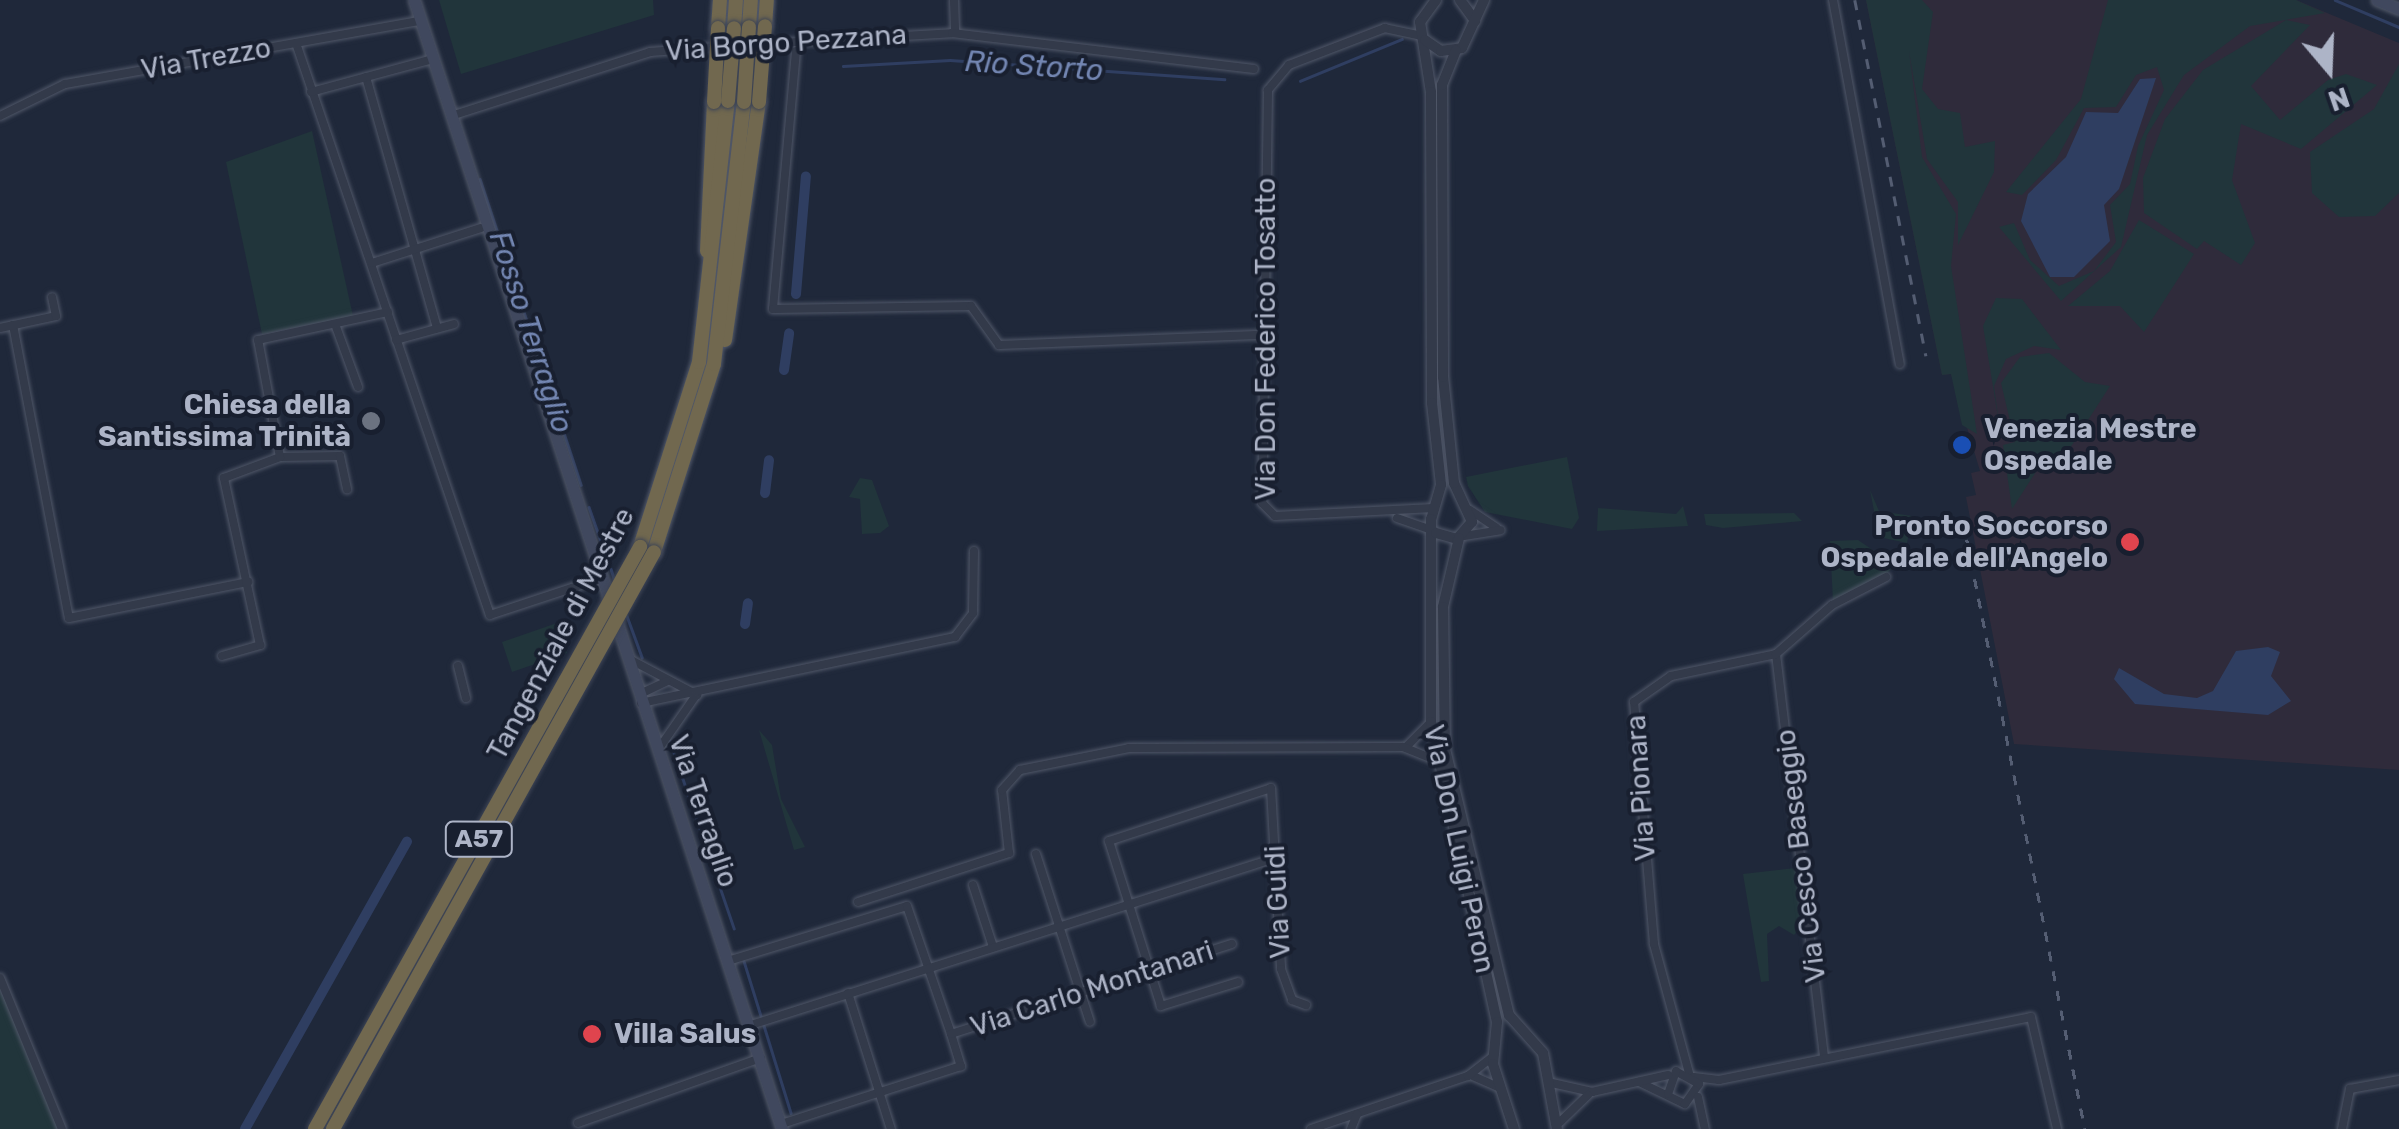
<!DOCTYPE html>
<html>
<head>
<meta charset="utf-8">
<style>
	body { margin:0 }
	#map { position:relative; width:2399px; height:1129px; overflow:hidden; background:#1f283a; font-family:Rubik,sans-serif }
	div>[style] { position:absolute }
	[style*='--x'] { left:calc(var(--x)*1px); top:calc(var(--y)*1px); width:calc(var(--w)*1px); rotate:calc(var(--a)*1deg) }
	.medical>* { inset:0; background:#2f2b3b }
	.green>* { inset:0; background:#21353b }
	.water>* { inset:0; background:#2f3e61 }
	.stream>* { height:2.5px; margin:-1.25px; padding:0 1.25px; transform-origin:1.25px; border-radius:1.25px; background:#2f3e61 }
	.canal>* { height:10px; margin:-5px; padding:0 5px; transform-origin:5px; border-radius:5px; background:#2f3e61 }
	.roads { filter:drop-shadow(0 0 2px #505768) drop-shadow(0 0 2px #505768) }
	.minor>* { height:8px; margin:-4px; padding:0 4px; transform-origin:4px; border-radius:4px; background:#333a4a }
	.tertiary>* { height:10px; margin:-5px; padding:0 5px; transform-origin:5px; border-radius:5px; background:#333a4a }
	.secondary>* { height:11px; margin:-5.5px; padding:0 5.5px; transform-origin:5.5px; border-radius:5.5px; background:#40485e }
	.motorway>* { height:14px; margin:-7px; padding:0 7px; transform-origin:7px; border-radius:7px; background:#71684f }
	.rail>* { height:2.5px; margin-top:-1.25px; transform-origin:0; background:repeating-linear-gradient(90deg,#545d72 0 10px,transparent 0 20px) }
	.bridges { filter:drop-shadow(0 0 2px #3d4455) drop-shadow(0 0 2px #3d4455) }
	.motorway-bridge>* { height:14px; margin:-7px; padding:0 7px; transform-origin:7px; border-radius:7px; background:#71684f }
	.dots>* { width:28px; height:28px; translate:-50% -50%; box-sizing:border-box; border:5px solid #181f2f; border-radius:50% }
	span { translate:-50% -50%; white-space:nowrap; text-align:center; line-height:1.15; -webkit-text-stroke:8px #181f2f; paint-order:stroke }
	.shield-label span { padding:2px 8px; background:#181f2f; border:2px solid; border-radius:8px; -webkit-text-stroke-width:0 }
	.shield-label { font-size:25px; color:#adb4c7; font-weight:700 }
	.street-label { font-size:28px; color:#adb4c7 }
	.poi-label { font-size:28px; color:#adb4c7; font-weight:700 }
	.right { translate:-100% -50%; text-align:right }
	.left { translate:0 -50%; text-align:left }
	.water-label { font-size:30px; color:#7386b2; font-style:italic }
	.north { position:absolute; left:2279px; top:20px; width:100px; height:100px; -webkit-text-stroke:8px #181f2f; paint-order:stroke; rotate:161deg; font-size:28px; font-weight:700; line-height:40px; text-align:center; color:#adb4c7 }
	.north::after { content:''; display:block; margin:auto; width:35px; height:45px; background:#adb4c7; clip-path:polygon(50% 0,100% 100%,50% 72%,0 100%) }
</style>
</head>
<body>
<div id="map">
	<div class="medical">
		<i style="clip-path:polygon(1866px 0,2296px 0,2399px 43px,2399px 770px,2014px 744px,1966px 497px,1976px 495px,1971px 473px,1980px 471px,1951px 374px,1942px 375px)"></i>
	</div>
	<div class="green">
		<i style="clip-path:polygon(439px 0,653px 0,654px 15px,461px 74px)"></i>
		<i style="clip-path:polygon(1866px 0,1922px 0,1933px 12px,1922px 89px,1938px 109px,1960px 113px,1965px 147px,1995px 141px,1994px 172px,1958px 245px,1958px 202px,1927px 159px,1909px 51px,1922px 157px,1956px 214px,1951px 266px,1977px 434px,1962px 425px,1951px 374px,1942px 375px)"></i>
		<i style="clip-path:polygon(2108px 0,2296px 0,2325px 13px,2250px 26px,2184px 75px,2147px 135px,2121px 247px,2061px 301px,1999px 227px,2014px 223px,2030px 260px,2059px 286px,2094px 271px,2116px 242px,2110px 205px,2130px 184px,2138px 146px,2164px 90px,2157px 67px,2136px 75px,2116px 107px,2084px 108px,2056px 160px,2022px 195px,2006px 192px,2081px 99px)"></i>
		<i style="clip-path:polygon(2286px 20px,2310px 25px,2251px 86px,2280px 120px,2328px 80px,2346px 74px,2377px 85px,2301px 149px,2241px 124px,2232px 180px,2255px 243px,2241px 265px,2204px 241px,2197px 249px,2144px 213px,2143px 178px,2165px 119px,2203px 70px)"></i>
		<i style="clip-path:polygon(2399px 64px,2399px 193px,2375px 216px,2339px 217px,2312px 193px,2310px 152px,2374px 109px)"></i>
		<i style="clip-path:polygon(312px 131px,353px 316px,262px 334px,226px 162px)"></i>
		<i style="clip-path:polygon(2139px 220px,2194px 254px,2144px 332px,2120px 306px,2068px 306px,2110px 271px)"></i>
		<i style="clip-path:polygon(1996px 298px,2022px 299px,2061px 350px,2034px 346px,2006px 359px,1994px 386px,2000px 429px,1983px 326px)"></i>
		<i style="clip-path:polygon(2049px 353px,2085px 382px,2110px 386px,2061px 462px,2041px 464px,2012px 509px,2003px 445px,2015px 442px,2001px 383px,2020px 357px)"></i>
		<i style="clip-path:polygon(1567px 457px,1579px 518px,1572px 529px,1485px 512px,1468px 486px,1466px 477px)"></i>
		<i style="clip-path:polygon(860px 478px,872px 480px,889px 526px,880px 533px,862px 534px,860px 499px,849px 497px)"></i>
		<i style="clip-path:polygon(1870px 490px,1879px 511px,1912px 516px,1907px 543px,1879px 537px)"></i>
		<i style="clip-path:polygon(1683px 506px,1688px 526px,1597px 531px,1598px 508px,1676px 514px)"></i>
		<i style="clip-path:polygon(1794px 513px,1802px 521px,1723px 528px,1706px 525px,1704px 514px)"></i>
		<i style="clip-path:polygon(1858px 540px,1895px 565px,1871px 589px,1833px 602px,1830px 541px)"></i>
		<i style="clip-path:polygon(557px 623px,567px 653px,512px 672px,502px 642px)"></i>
		<i style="clip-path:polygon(759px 730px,772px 745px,781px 799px,805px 847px,794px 850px)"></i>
		<i style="clip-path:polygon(1795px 868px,1802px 925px,1794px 935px,1779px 926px,1767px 934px,1769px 981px,1761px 982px,1743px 874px)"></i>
		<i style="clip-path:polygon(0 989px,34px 1060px,58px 1129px,0 1129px)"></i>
	</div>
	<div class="water">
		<i style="clip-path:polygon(2156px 78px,2119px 189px,2104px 205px,2110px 241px,2074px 277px,2050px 277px,2021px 221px,2028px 194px,2066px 157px,2086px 112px,2118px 113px,2140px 79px)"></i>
		<i style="clip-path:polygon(2268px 647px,2280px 652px,2271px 676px,2291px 701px,2268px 715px,2135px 704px,2114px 679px,2119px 668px,2164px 694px,2197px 698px,2213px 691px,2236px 651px)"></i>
	</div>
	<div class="stream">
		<i style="--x:2335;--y:0;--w:69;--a:22.9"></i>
		<i style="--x:843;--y:66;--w:107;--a:-3.2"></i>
		<i style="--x:950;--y:60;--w:275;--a:4"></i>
		<i style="--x:1300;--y:81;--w:110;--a:-22.4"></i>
		<i style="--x:480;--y:179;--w:322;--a:71.7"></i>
		<i style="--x:589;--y:507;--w:57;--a:70.6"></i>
		<i style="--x:611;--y:569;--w:13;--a:72"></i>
		<i style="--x:627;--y:616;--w:44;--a:69.9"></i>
		<i style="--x:670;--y:741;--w:198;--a:71.1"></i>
		<i style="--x:744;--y:961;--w:159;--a:72.8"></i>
	</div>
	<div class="canal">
		<i style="--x:796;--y:294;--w:118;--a:-85.2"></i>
		<i style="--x:784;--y:370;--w:37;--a:-82"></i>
		<i style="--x:765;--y:493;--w:33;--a:-83"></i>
		<i style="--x:745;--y:624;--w:21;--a:-82"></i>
		<i style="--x:245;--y:1129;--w:330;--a:-60.6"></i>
	</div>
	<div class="roads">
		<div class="minor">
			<i style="--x:954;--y:0;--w:33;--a:88"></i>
			<i style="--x:1833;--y:0;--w:370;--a:79.6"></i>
			<i style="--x:1422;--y:36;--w:38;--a:-168"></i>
			<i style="--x:1385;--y:28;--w:103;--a:158.9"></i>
			<i style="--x:1289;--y:65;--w:33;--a:130"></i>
			<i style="--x:1268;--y:90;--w:413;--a:90.8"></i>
			<i style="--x:1262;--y:503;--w:18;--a:45"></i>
			<i style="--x:1275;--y:516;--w:159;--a:-2.9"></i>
			<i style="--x:296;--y:43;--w:604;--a:71.27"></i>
			<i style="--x:490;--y:615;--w:115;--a:-18.3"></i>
			<i style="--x:746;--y:45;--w:206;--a:-3.3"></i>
			<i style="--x:952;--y:33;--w:304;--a:6.8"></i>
			<i style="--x:796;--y:51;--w:259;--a:95.1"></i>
			<i style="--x:773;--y:309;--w:198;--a:-0.9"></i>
			<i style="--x:971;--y:306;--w:48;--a:54.3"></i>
			<i style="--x:999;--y:345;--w:264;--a:-2.2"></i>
			<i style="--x:366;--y:77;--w:261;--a:74.2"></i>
			<i style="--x:311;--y:92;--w:123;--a:-15.1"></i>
			<i style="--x:0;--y:116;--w:72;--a:-26.2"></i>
			<i style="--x:65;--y:84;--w:361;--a:-10.1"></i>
			<i style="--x:451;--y:116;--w:209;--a:-17.8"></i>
			<i style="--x:650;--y:52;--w:67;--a:-4.3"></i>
			<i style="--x:372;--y:263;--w:114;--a:-17.8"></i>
			<i style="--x:335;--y:324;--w:67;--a:69.9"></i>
			<i style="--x:13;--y:325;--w:298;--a:79.2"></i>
			<i style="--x:69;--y:618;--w:183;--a:-11.4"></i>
			<i style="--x:0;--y:328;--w:57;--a:-12.1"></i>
			<i style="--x:56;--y:316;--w:19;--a:-102"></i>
			<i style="--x:396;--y:340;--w:60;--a:-15.4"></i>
			<i style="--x:280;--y:457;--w:60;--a:-1"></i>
			<i style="--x:340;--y:456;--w:34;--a:78"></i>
			<i style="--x:1470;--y:510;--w:32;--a:34"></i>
			<i style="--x:1397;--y:518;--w:39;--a:19"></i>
			<i style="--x:1464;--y:536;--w:37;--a:-9"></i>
			<i style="--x:1776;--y:654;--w:407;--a:83.2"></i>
			<i style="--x:222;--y:656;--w:40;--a:-16"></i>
			<i style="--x:260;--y:645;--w:171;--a:-102.2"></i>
			<i style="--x:224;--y:478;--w:60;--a:-20.6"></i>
			<i style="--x:280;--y:457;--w:119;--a:-100.6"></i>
			<i style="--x:258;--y:340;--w:133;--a:-12.2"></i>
			<i style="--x:631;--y:660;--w:75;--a:27.9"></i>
			<i style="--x:458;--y:666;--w:33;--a:76"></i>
			<i style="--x:640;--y:694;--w:29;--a:-25"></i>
			<i style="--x:641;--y:703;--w:321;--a:-11.9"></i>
			<i style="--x:955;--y:637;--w:30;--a:-53"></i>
			<i style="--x:973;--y:613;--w:62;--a:-89.1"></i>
			<i style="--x:1407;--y:746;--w:34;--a:-45"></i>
			<i style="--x:660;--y:747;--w:60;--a:-55.2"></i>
			<i style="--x:1036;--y:854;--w:176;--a:72.2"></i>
			<i style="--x:973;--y:885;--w:65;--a:72.1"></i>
			<i style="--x:858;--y:902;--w:159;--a:-18"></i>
			<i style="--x:1009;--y:853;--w:63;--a:-96.3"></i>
			<i style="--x:1002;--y:790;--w:27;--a:-48"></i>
			<i style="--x:1020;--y:770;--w:111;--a:-11.4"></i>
			<i style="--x:1129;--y:748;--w:274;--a:-0.2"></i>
			<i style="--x:1403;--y:747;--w:35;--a:22"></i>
			<i style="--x:728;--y:961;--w:187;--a:-17.1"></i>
			<i style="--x:907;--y:906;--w:135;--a:71"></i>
			<i style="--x:951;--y:1034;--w:34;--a:73"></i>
			<i style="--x:961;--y:1066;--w:189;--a:162.1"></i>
			<i style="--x:0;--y:978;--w:163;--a:67.7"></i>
			<i style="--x:1238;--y:982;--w:81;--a:162.7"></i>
			<i style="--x:1161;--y:1006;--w:173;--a:-107.5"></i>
			<i style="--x:1109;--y:841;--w:170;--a:-18.1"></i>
			<i style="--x:1271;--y:788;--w:181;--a:86.8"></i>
			<i style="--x:1281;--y:969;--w:33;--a:70"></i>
			<i style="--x:1292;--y:1000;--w:15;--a:20"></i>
			<i style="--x:848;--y:993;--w:143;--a:72.5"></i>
			<i style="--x:751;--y:1025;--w:550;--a:-17.68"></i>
			<i style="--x:951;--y:1034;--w:295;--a:-17.8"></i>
			<i style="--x:1689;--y:1073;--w:134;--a:-105.2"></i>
			<i style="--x:1654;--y:944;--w:243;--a:-94.7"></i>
			<i style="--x:1634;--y:702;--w:45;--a:-35.1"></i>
			<i style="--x:1671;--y:676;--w:107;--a:-11.8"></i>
			<i style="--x:1776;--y:654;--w:74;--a:-41.2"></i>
			<i style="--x:1832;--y:605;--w:61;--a:-27.4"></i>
			<i style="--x:1473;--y:1076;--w:30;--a:24"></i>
			<i style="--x:1694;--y:1077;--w:25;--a:7"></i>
			<i style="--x:1719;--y:1080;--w:318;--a:-11.4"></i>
			<i style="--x:2031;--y:1017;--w:115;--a:76.9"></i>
			<i style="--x:1639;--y:1082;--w:51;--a:25.6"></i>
			<i style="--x:1685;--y:1104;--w:24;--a:-55"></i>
			<i style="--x:1699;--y:1084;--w:26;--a:-151"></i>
			<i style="--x:1676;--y:1071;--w:24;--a:109"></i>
			<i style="--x:1552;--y:1083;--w:41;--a:12.7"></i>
			<i style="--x:1592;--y:1092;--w:78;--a:-12.6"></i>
			<i style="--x:1698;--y:1097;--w:33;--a:78"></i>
			<i style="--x:1560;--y:1122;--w:39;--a:-44"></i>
			<i style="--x:578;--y:1123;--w:194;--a:-19.6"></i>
			<i style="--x:1311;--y:1129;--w:166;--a:-18.7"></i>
			<i style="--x:1468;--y:1076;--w:31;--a:-38"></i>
			<i style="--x:1351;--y:1129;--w:16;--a:-68"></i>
			<i style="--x:2342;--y:1129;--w:41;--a:-78.7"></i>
			<i style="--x:2350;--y:1089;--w:50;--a:-10.4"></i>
		</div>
		<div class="tertiary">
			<i style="--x:1436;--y:0;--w:27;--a:126"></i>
			<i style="--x:1420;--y:22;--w:71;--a:81.1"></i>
			<i style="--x:1431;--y:92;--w:311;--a:89.8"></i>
			<i style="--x:1432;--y:403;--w:82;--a:83.7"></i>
			<i style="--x:1441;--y:485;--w:35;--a:106"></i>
			<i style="--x:1431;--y:519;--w:203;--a:90"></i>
			<i style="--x:1431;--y:722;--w:307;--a:77.6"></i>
			<i style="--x:1497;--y:1022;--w:42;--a:95.4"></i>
			<i style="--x:1493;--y:1064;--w:68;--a:72.1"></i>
			<i style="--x:1460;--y:0;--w:26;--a:54"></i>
			<i style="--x:1425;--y:40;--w:19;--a:35"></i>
			<i style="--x:1441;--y:51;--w:21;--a:-8"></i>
			<i style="--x:1462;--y:48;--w:53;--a:-65.4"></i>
			<i style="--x:1436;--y:533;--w:22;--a:16"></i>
			<i style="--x:1457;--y:539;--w:23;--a:-49"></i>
			<i style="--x:1472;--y:522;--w:43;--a:-114.8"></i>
			<i style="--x:1454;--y:483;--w:107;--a:-95.9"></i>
			<i style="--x:1443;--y:377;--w:292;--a:-90.2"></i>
			<i style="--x:1442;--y:85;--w:37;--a:-68"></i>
			<i style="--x:1459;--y:538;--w:71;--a:103.1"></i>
			<i style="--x:1443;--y:607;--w:142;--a:89.2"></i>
			<i style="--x:1445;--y:749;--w:274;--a:76.5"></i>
			<i style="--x:1509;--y:1015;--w:51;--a:48.2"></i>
			<i style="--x:1543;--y:1053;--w:77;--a:79.6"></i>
		</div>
		<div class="secondary">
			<i style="--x:414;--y:0;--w:1187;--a:71.95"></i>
			<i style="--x:2377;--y:0;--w:24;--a:22"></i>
		</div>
		<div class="motorway">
			<i style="--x:765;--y:26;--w:26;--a:-86"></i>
			<i style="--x:749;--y:27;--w:27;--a:-86"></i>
			<i style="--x:718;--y:28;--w:28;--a:-86"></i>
			<i style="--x:734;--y:28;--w:28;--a:-86"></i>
			<i style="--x:707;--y:251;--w:149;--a:-87.3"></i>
			<i style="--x:725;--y:340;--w:240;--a:-81.9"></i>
			<i style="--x:640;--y:547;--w:194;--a:-72.3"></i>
			<i style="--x:699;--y:362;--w:263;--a:-83.7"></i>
			<i style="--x:654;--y:552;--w:197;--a:-72.3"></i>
			<i style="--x:714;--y:364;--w:264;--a:-83.5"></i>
		</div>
	</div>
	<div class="rail">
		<i style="--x:1855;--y:0;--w:363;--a:78.7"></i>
		<i style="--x:1963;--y:520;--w:621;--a:78.67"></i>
	</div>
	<div class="bridges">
		<div class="motorway-bridge">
			<i style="--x:728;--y:101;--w:73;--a:-85.3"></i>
			<i style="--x:714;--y:102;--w:74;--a:-86.9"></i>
			<i style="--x:744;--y:102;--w:75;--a:-86.2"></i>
			<i style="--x:759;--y:102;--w:76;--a:-85.5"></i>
			<i style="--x:315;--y:1129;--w:667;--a:-60.82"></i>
			<i style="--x:333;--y:1129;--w:660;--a:-60.91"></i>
		</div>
	</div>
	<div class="dots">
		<i style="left:371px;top:421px;background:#6b7280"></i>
		<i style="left:1962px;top:445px;background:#1a4fb4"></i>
		<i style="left:2130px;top:542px;background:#e0444e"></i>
		<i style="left:592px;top:1034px;background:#e0444e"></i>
	</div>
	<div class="shield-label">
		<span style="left:479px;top:839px">A57</span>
	</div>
	<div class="street-label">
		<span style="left:786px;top:43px;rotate:-4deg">Via Borgo Pezzana</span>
		<span style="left:206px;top:59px;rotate:-10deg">Via Trezzo</span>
		<span style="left:1266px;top:339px;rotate:-90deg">Via Don Federico Tosatto</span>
		<span style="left:561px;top:634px;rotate:-62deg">Tangenziale di Mestre</span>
		<span style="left:1641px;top:788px;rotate:-94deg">Via Pionara</span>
		<span style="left:703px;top:811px;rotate:71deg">Via Terraglio</span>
		<span style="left:1459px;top:849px;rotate:78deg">Via Don Luigi Peron</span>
		<span style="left:1801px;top:856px;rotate:-97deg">Via Cesco Baseggio</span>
		<span style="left:1278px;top:902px;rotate:-93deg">Via Guidi</span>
		<span style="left:1092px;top:989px;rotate:-18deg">Via Carlo Montanari</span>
	</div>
	<div class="poi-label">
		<span class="right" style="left:351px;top:421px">Chiesa della<br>Santissima Trinità</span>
		<span class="left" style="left:1984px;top:445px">Venezia Mestre<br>Ospedale</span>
		<span class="right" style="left:2108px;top:542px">Pronto Soccorso<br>Ospedale dell'Angelo</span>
		<span class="left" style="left:614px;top:1034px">Villa Salus</span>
	</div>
	<div class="water-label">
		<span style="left:1034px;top:66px;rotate:4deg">Rio Storto</span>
		<span style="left:531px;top:332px;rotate:72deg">Fosso Terraglio</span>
	</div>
	<div class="north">N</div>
</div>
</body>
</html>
